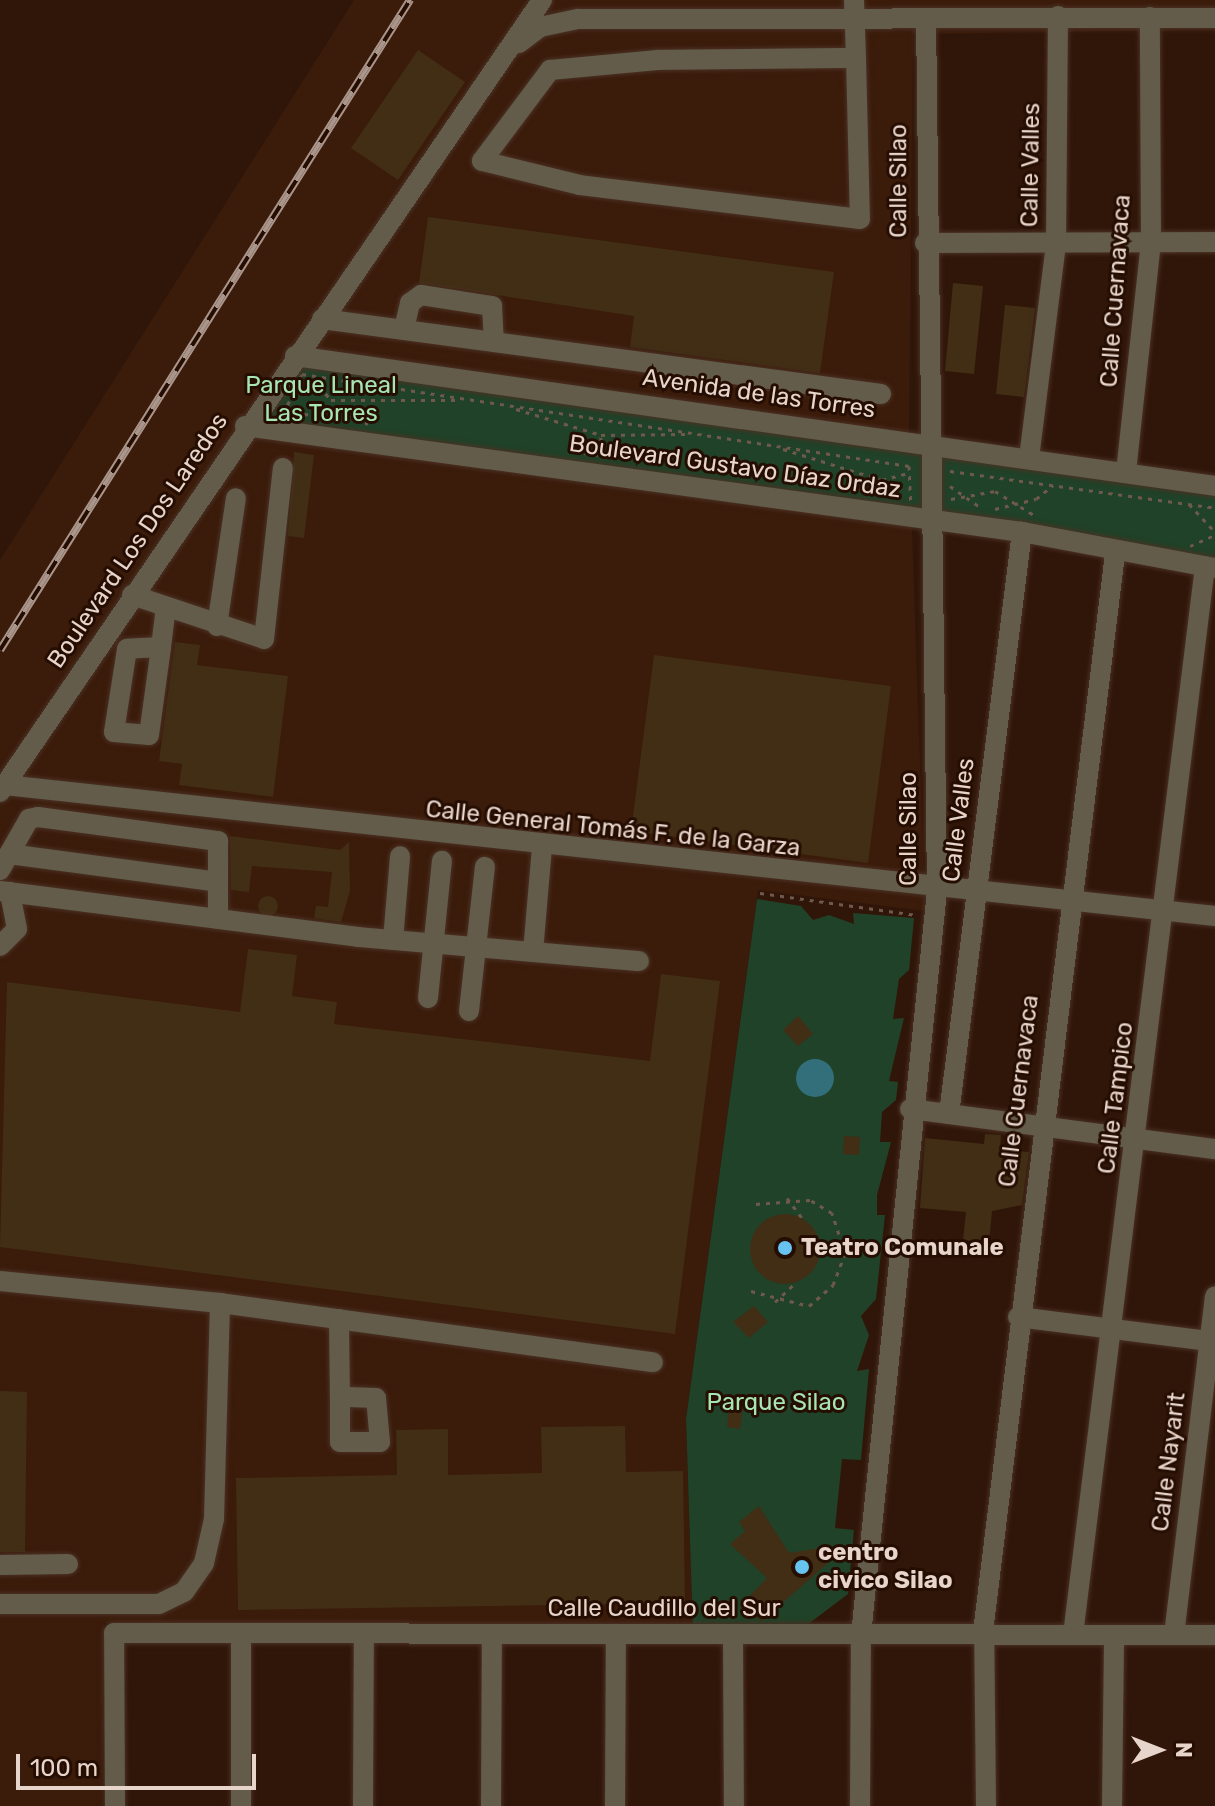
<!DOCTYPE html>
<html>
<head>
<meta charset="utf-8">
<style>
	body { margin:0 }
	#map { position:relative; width:1215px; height:1806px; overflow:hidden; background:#301609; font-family:Rubik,sans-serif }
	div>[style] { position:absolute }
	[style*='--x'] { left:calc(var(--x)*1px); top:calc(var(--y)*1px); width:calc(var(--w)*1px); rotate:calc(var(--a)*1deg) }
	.built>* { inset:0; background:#3b1b0a }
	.green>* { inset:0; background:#204228 }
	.water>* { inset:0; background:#336e7b }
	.round { border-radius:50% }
	.building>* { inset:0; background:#412e15 }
	.path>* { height:3px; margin-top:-1.5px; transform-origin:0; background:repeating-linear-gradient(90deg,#6f584c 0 4px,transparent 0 10px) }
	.roads { filter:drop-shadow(0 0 2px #4a3124) drop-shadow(0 0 2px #4a3124) }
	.minor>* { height:20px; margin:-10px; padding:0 10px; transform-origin:10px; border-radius:10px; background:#635c4a }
	.rail>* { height:8px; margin-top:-4px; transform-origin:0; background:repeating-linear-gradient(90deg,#250d02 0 15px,#aa958b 0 30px); box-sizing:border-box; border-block:2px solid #aa958b }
	.dots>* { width:22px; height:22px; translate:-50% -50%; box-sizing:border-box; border:4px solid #250d02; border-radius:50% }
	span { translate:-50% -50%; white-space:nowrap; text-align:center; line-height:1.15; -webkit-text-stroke:6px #250d02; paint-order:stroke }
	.street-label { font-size:24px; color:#e7d4cb }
	.park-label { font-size:24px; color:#a7e5b2 }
	.poi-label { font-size:24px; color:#e7d4cb; font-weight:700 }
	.left { translate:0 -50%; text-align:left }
	.north { position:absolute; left:1119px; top:1710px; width:80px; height:80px; -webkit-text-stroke:6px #250d02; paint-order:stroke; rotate:90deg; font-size:22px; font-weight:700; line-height:32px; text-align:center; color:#e7d4cb }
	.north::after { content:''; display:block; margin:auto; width:28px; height:36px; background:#e7d4cb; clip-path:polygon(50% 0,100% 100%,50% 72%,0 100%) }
	.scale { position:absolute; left:16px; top:1754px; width:240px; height:36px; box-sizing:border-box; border:4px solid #e7d4cb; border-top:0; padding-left:10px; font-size:24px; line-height:28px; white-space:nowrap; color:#e7d4cb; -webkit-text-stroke:6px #250d02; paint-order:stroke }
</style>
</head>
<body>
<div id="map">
	<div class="built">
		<i style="clip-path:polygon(354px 0,1215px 0,1215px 30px,913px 34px,909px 440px,925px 911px,758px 890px,686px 1419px,693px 1633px,104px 1623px,102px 1806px,0 1806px,0 560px)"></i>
	</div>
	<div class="green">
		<i style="clip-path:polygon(298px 361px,1215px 494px,1215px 558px,255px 427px)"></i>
		<i style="clip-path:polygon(757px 899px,801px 906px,813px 920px,829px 915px,854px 924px,853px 913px,914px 918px,909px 970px,899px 979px,893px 1019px,904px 1018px,889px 1081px,898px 1082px,896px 1100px,882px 1112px,880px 1142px,891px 1142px,877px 1195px,877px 1215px,885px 1215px,876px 1299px,861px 1316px,869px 1335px,857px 1371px,869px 1369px,861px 1460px,842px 1459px,835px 1528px,854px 1530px,848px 1594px,799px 1631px,693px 1633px,686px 1419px)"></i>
	</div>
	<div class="water">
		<i class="round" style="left:796px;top:1059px;width:38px;height:38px"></i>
	</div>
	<div class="building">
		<i style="clip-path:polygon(418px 50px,465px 82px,398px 180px,351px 148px)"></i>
		<i style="clip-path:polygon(428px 217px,834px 272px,820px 373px,630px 347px,634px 316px,419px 283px)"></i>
		<i style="clip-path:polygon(953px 283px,983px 286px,974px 374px,945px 371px)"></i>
		<i style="clip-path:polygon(1005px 305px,1035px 308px,1024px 397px,996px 394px)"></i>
		<i style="clip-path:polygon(294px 452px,314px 455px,304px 538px,288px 536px)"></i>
		<i style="clip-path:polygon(175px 642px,200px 645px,197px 665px,288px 676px,273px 797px,179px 785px,182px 764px,159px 761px)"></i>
		<i style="clip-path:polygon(654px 655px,891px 686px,868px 863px,631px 831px)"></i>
		<i style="clip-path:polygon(230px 836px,340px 850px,349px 842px,350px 891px,341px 922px,314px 918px,316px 906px,328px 907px,332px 872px,252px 866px,249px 892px,231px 890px)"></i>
		<i class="round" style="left:258px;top:896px;width:20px;height:20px"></i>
		<i style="clip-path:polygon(248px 949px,297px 955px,292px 996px,337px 1002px,334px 1024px,650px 1061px,661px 974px,720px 981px,675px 1334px,0 1247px,7px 982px,240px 1012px)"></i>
		<i style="clip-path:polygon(798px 1016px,813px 1034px,798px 1046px,783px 1030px)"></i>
		<i style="clip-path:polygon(985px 1134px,1001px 1135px,1000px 1150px,1029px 1152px,1022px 1205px,992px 1211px,989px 1243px,963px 1240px,966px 1212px,920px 1208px,925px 1138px,984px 1144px)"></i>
		<i style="clip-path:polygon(844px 1136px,860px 1137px,859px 1155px,843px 1154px)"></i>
		<i class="round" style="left:750px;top:1214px;width:70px;height:70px"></i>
		<i style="clip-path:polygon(754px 1306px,768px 1322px,749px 1338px,733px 1322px)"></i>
		<i style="clip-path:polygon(0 1391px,27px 1392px,25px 1552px,0 1552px)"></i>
		<i style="clip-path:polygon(730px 1398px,744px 1400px,740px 1429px,727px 1427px)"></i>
		<i style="clip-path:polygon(625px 1426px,626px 1472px,683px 1471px,685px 1603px,238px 1610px,236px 1478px,397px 1475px,396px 1430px,448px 1429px,448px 1475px,542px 1473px,541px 1427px)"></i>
		<i style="clip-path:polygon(759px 1506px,789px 1553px,826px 1547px,836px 1556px,762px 1621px,740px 1606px,767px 1578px,730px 1544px,745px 1531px,739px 1522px)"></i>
	</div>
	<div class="path">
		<i style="--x:302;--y:374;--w:614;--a:8.62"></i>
		<i style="--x:909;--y:466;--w:44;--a:87.4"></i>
		<i style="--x:911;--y:510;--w:638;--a:-172.16"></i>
		<i style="--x:279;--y:423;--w:54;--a:-64.9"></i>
		<i style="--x:313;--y:378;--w:28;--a:51"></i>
		<i style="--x:331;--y:400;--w:127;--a:0"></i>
		<i style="--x:516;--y:409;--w:89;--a:17"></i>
		<i style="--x:601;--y:435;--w:84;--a:-0.7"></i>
		<i style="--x:304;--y:415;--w:25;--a:-16"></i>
		<i style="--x:328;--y:408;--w:43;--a:21.8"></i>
		<i style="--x:783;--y:449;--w:104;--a:17.4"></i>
		<i style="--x:882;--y:480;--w:28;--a:-15"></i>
		<i style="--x:600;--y:451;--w:16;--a:-86"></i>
		<i style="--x:584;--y:453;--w:32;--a:7"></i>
		<i style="--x:950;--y:471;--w:268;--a:7.9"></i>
		<i style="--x:950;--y:486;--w:37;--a:35"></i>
		<i style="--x:849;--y:489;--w:33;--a:-2"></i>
		<i style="--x:882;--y:488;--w:19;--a:28"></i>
		<i style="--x:951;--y:499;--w:45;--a:-10.3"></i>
		<i style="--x:995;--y:491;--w:46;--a:31.6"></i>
		<i style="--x:1189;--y:504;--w:38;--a:47"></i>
		<i style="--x:995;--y:509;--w:42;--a:-13.7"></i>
		<i style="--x:1036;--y:499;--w:22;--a:-39"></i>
		<i style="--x:1190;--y:546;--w:27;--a:-24"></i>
		<i style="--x:760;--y:893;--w:158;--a:8"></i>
		<i style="--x:787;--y:1198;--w:26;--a:53"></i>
		<i style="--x:819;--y:1252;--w:26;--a:2"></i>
		<i style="--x:751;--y:1291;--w:60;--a:14.5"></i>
		<i style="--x:809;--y:1306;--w:32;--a:-41"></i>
		<i style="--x:833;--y:1285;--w:34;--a:-69"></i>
		<i style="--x:845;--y:1253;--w:42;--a:-108"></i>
		<i style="--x:832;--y:1213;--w:26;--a:-149"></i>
		<i style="--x:810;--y:1200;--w:55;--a:175.8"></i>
		<i style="--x:775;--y:1302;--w:26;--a:-43"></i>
	</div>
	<div class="roads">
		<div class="minor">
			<i style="--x:854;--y:0;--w:58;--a:88"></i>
			<i style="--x:856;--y:58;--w:161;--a:88.6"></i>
			<i style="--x:860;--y:219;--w:282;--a:-173.1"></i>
			<i style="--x:580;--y:185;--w:101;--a:-166.2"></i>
			<i style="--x:482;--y:161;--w:114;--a:-53.2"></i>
			<i style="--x:550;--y:70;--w:108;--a:-5.3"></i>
			<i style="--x:658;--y:60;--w:198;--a:-0.6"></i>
			<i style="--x:519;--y:43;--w:26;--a:-37"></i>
			<i style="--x:540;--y:27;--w:39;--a:-12"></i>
			<i style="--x:578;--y:19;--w:637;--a:-0.09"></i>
			<i style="--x:925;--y:243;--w:290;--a:-0.2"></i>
			<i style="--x:322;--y:319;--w:564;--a:7.64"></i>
			<i style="--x:404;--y:329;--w:27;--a:-77"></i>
			<i style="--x:410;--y:303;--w:14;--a:-36"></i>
			<i style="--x:421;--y:295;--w:72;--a:8.8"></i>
			<i style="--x:492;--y:306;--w:35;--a:87"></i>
			<i style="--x:295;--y:356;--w:929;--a:8.04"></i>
			<i style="--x:245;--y:426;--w:784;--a:7.77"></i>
			<i style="--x:1022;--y:532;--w:196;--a:10.6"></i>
			<i style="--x:1029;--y:458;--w:217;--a:-82.8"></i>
			<i style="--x:1056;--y:243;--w:227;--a:-89.5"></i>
			<i style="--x:1126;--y:472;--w:230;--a:-83.8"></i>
			<i style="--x:1151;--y:243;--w:226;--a:-90.3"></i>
			<i style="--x:132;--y:595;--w:139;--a:18.4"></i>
			<i style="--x:264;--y:639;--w:172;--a:-83.7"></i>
			<i style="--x:217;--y:626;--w:129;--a:-81.6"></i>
			<i style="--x:161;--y:647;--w:34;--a:177"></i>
			<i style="--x:127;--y:649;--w:84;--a:98.9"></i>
			<i style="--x:114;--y:732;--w:35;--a:5"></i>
			<i style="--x:149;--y:735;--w:89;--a:-82.2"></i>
			<i style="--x:161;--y:647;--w:39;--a:-83"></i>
			<i style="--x:5;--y:785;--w:1217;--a:6.18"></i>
			<i style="--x:0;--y:792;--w:960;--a:-55.61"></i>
			<i style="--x:9;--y:854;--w:211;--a:7.6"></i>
			<i style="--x:0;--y:870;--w:59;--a:-60.4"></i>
			<i style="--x:29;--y:819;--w:9;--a:-13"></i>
			<i style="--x:38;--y:817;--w:182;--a:7.6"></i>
			<i style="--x:218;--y:841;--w:78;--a:90"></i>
			<i style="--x:0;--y:891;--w:361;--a:7.3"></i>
			<i style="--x:358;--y:937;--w:282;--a:4.9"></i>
			<i style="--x:393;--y:940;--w:84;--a:-85.2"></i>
			<i style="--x:0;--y:946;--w:24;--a:-45"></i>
			<i style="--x:17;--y:929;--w:38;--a:-101"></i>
			<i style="--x:533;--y:952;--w:104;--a:-85.1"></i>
			<i style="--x:428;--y:998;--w:138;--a:-84.2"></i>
			<i style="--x:469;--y:1011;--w:145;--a:-83.7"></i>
			<i style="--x:910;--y:1109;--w:308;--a:7.5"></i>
			<i style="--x:949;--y:1114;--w:587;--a:-82.85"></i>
			<i style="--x:0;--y:1281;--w:221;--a:5.7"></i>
			<i style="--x:220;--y:1303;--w:437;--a:7.8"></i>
			<i style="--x:1018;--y:1317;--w:199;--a:7.2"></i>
			<i style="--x:339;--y:1319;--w:78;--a:89.3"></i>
			<i style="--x:340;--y:1397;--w:45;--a:90"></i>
			<i style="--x:340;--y:1442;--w:40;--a:0"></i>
			<i style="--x:380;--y:1442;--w:44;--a:-95.2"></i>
			<i style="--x:376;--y:1398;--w:36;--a:-178"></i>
			<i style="--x:0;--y:1565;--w:68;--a:-0.8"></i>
			<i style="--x:0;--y:1604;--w:159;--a:0"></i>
			<i style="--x:159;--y:1604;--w:28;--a:-26"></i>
			<i style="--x:184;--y:1592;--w:35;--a:-55"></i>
			<i style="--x:204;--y:1563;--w:45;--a:-77.2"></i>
			<i style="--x:214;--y:1519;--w:216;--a:-88.4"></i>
			<i style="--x:733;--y:1635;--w:171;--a:89.7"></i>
			<i style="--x:1073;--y:1635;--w:1077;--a:-82.96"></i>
			<i style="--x:1174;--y:1635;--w:341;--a:-83.1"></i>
			<i style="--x:115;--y:1806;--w:173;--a:-90.3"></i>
			<i style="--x:114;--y:1633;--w:1101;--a:0.1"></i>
			<i style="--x:241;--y:1806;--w:172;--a:-90"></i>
			<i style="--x:363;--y:1806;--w:172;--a:-89.7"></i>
			<i style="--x:491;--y:1806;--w:172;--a:-89.7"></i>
			<i style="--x:615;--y:1806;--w:171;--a:-89.7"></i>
			<i style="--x:860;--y:1806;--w:171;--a:-89.7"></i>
			<i style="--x:861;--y:1635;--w:748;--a:-84.17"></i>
			<i style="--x:937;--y:891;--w:871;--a:-90.72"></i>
			<i style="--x:986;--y:1806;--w:182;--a:-90.6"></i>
			<i style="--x:984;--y:1624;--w:1078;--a:-83.02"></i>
			<i style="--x:1112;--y:1806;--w:171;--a:-89.3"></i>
		</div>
	</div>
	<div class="rail">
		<i style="--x:0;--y:650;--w:769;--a:-57.76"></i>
	</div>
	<div class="dots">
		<i style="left:785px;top:1248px;background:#67c4f0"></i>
		<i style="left:802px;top:1567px;background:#67c4f0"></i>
	</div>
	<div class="street-label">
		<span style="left:1031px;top:165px;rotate:-89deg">Calle Valles</span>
		<span style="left:899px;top:181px;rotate:-90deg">Calle Silao</span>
		<span style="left:1116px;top:291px;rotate:-86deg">Calle Cuernavaca</span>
		<span style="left:759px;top:394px;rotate:8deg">Avenida de las Torres</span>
		<span style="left:735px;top:467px;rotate:8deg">Boulevard Gustavo Díaz Ordaz</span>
		<span style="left:138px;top:541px;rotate:-56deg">Boulevard Los Dos Laredos</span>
		<span style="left:959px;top:820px;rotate:-83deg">Calle Valles</span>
		<span style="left:613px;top:829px;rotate:6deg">Calle General Tomás F. de la Garza</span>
		<span style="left:909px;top:829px;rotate:-90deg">Calle Silao</span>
		<span style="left:1019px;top:1091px;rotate:-83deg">Calle Cuernavaca</span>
		<span style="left:1116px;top:1098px;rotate:-83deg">Calle Tampico</span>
		<span style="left:1169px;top:1462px;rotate:-83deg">Calle Nayarit</span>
		<span style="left:664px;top:1609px">Calle Caudillo del Sur</span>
	</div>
	<div class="park-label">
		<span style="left:321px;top:400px">Parque Lineal<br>Las Torres</span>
		<span style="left:776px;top:1403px">Parque Silao</span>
	</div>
	<div class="poi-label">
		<span class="left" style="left:801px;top:1248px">Teatro Comunale</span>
		<span class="left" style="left:818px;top:1567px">centro<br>civico Silao</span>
	</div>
	<div class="north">N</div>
	<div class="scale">100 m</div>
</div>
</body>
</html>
